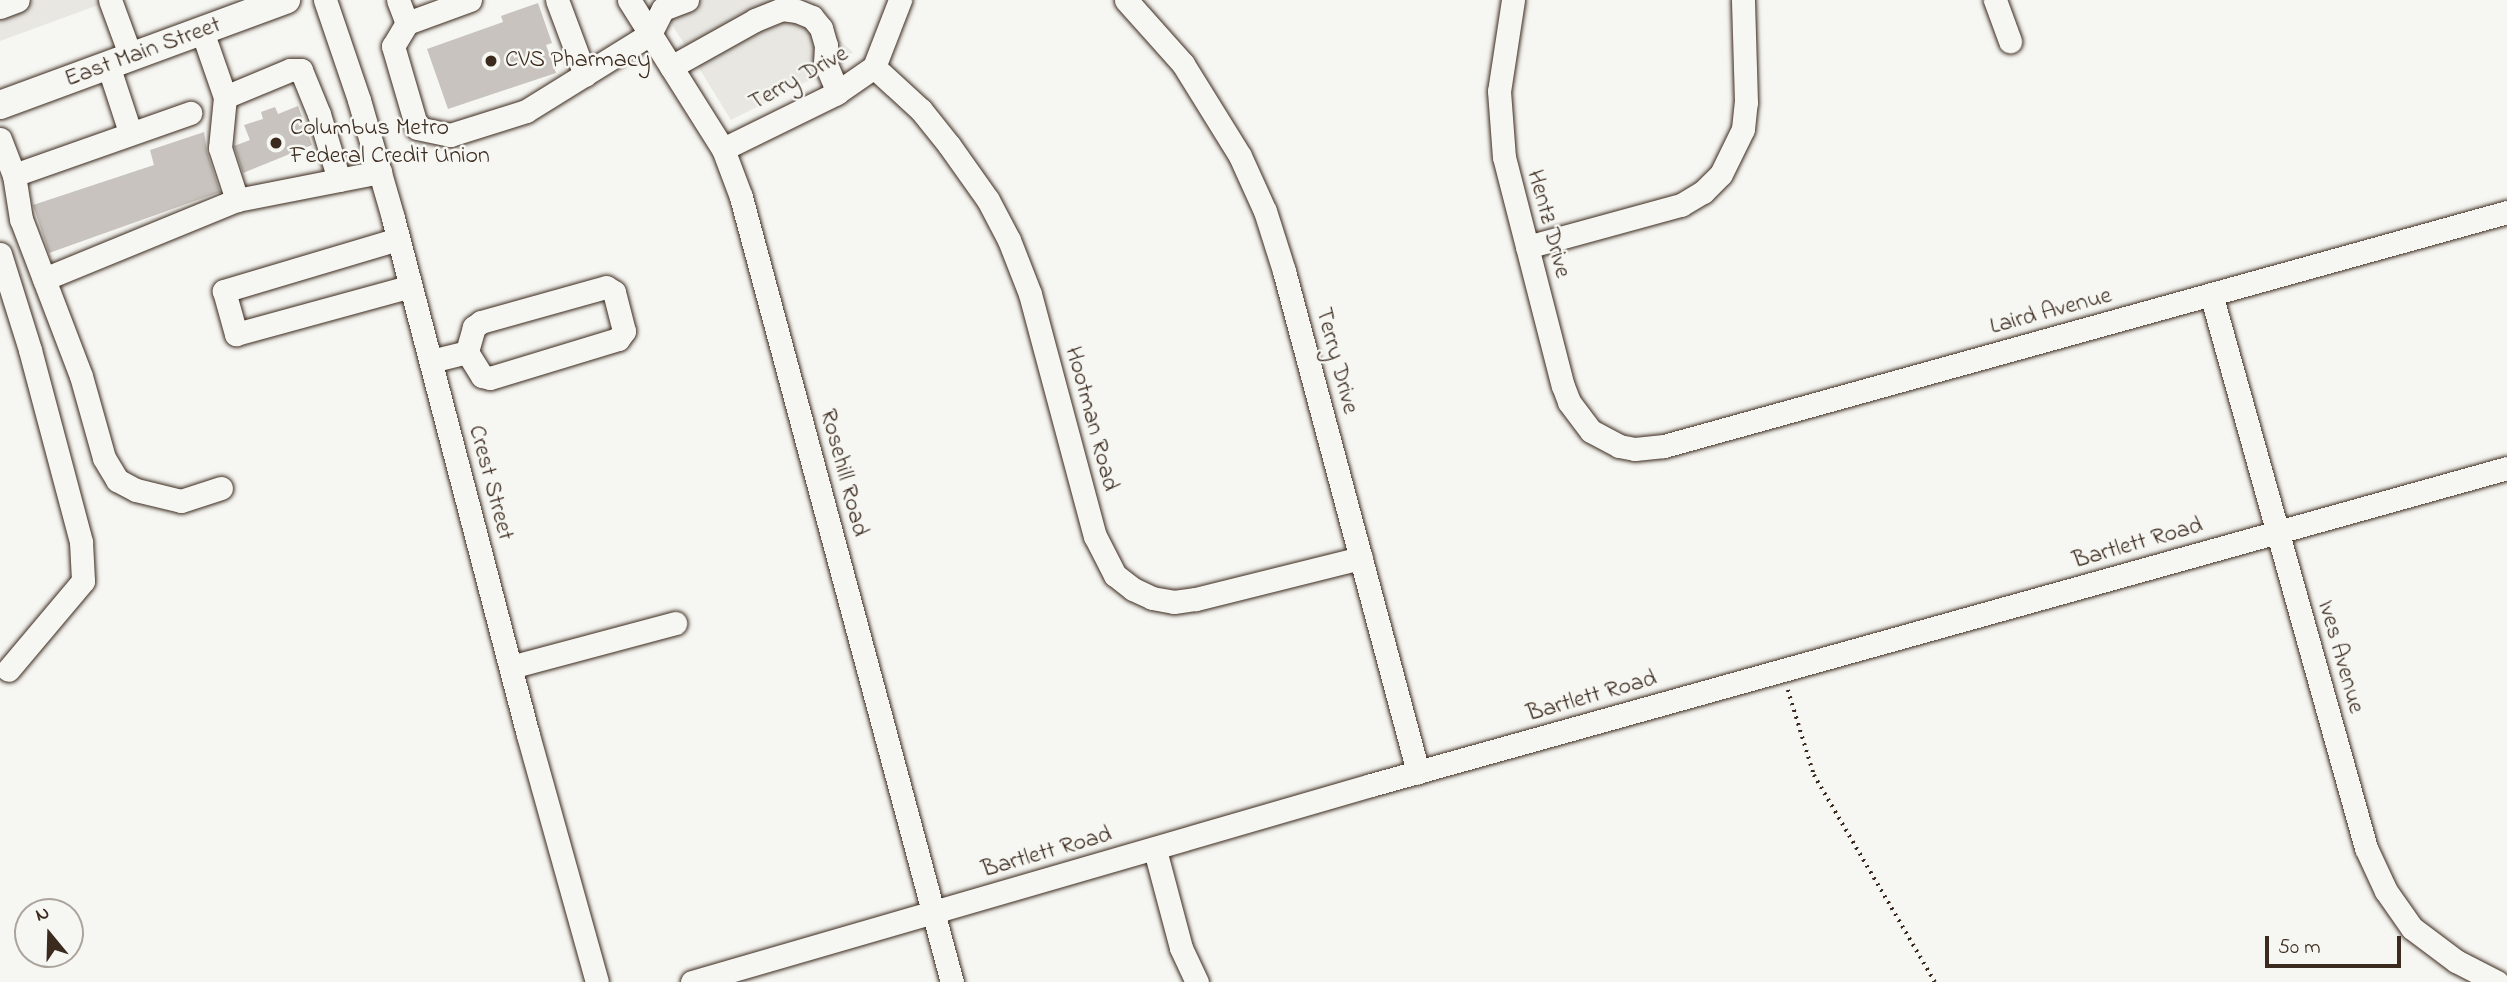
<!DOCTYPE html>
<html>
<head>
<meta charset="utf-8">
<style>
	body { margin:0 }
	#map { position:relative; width:2507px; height:982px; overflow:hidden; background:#f6f6f2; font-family:"Indie Flower",sans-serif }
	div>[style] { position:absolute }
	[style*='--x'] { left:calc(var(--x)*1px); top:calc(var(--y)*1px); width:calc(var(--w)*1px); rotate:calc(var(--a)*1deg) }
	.built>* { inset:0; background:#e8e7e2 }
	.building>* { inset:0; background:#c8c3be }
	.path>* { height:3.5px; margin-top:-1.75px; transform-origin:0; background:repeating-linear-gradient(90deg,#3b2a1e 0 2px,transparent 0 7px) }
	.roads { filter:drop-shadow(0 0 2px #3b2a1e) drop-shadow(0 0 2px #3b2a1e) }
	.minor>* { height:23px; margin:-11.5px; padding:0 11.5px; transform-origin:11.5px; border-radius:11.5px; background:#f6f6f2 }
	.major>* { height:28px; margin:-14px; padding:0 14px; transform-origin:14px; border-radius:14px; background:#f6f6f2 }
	.dots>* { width:19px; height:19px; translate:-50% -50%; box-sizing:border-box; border:4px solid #f6f6f2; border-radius:50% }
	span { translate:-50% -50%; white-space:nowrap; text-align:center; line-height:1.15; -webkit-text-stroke:5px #f6f6f2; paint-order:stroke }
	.street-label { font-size:24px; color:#3b2a1e }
	.poi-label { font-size:24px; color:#3b2a1e }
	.left { translate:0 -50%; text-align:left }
	.north { position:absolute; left:14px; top:898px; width:70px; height:70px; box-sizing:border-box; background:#f6f6f2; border:2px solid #aba49d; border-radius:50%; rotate:341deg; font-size:19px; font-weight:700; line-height:28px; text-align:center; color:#3b2a1e }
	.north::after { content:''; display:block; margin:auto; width:24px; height:32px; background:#3b2a1e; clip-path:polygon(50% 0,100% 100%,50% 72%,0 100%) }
	.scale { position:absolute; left:2265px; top:936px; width:136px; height:32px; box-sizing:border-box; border:4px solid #3b2a1e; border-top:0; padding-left:9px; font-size:21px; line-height:24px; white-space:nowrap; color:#3b2a1e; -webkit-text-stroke:5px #f6f6f2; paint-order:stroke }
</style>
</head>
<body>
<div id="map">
	<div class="built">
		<i style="clip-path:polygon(0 0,112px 0,0 41px)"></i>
		<i style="clip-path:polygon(657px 0,792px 0,853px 52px,839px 65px,731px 120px)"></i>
	</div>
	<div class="building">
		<i style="clip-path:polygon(538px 3px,552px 43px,546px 45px,556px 73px,448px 109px,427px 49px,503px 22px,501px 16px)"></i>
		<i style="clip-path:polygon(298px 106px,312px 145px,243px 173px,234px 146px,250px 140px,244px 125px,263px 119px,261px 112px,275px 107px,278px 114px)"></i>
		<i style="clip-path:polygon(204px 132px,207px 152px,220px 192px,49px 253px,33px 205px,154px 165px,150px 150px)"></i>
	</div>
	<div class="path">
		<i style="--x:1788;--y:690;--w:89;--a:73"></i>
		<i style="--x:1814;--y:775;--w:240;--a:59.7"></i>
	</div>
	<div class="roads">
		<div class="minor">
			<i style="--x:110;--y:0;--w:61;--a:69.8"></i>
			<i style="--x:325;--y:0;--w:106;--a:71.2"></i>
			<i style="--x:359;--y:100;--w:123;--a:73.9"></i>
			<i style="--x:393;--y:218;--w:534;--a:75.37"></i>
			<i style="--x:528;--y:735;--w:256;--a:74.4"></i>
			<i style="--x:398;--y:0;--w:25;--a:69"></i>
			<i style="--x:470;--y:0;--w:67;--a:159.9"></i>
			<i style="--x:407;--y:23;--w:27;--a:121"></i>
			<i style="--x:393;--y:46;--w:85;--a:73.7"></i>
			<i style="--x:417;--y:128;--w:34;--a:12"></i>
			<i style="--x:450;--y:135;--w:80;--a:-17.5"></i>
			<i style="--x:526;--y:111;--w:146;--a:-31.8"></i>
			<i style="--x:650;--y:34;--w:28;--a:-63"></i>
			<i style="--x:663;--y:9;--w:26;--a:-21"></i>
			<i style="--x:557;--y:0;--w:80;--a:69.5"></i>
			<i style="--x:629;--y:0;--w:176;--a:57.8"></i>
			<i style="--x:723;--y:149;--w:51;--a:69.4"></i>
			<i style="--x:741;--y:197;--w:813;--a:74.96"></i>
			<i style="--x:1126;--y:0;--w:86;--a:48.3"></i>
			<i style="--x:1183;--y:64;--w:108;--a:58.2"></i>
			<i style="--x:1240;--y:156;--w:60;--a:65.6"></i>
			<i style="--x:1265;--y:211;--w:63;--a:72.4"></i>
			<i style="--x:1284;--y:271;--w:519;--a:75.03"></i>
			<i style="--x:1513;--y:0;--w:92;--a:98.7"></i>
			<i style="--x:1499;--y:91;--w:66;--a:85.7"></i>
			<i style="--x:1504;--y:157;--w:236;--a:75.6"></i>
			<i style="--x:1563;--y:386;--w:17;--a:69"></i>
			<i style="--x:1569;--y:402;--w:36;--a:53"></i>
			<i style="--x:1591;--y:431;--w:32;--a:28"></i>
			<i style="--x:1619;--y:446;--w:16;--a:11"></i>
			<i style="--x:1635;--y:449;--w:29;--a:-6"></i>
			<i style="--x:1664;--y:446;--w:875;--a:-15.51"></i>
			<i style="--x:1995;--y:0;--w:44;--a:69.9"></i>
			<i style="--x:0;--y:7;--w:19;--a:-21"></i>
			<i style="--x:202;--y:31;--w:70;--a:70.8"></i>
			<i style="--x:225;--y:97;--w:51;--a:95.6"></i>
			<i style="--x:220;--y:148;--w:55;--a:71.9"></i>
			<i style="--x:237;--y:200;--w:146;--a:-11.1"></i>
			<i style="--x:108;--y:65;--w:71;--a:71.8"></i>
			<i style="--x:671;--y:67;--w:96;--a:-29.2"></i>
			<i style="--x:755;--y:20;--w:29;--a:-22"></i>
			<i style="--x:782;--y:9;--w:15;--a:8"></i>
			<i style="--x:797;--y:11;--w:16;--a:22"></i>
			<i style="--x:812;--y:17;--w:14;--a:51"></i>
			<i style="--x:821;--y:28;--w:18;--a:74"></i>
			<i style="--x:826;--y:45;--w:17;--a:93"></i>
			<i style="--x:825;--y:62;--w:33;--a:67"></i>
			<i style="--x:874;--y:67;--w:64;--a:42.5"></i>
			<i style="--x:921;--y:110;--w:45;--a:51.3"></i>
			<i style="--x:949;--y:145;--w:67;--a:54.7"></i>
			<i style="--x:988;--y:200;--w:45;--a:62.3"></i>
			<i style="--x:1009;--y:240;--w:58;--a:68.7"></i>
			<i style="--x:1030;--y:294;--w:251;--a:75"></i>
			<i style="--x:1095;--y:536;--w:44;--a:62.9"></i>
			<i style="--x:1115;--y:575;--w:23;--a:38"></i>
			<i style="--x:1133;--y:589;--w:21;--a:25"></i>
			<i style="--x:1152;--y:598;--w:22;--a:10"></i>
			<i style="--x:1174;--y:602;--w:22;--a:-8"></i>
			<i style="--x:1196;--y:599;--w:170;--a:-14"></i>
			<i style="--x:225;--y:97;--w:70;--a:-22.6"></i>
			<i style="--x:290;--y:70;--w:11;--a:0"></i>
			<i style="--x:301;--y:70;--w:48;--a:67.8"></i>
			<i style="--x:319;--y:114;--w:69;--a:73.1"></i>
			<i style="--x:0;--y:139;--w:39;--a:69"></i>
			<i style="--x:14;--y:175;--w:45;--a:81"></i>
			<i style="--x:21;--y:219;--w:168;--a:69.1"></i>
			<i style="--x:81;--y:376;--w:85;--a:74.3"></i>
			<i style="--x:104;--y:458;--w:26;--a:59"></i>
			<i style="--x:117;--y:480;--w:21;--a:28"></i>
			<i style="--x:136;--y:490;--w:46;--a:13.7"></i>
			<i style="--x:181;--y:501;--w:42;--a:-18"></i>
			<i style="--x:723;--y:149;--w:125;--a:-26.2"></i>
			<i style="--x:835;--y:94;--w:47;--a:-34.7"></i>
			<i style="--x:874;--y:67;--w:72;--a:-68.8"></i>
			<i style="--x:14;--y:175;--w:187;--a:-19.4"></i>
			<i style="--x:398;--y:239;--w:182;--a:163.4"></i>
			<i style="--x:224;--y:291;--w:45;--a:74.4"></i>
			<i style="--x:236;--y:334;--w:181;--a:-15.3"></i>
			<i style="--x:1527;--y:247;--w:160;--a:-15.3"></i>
			<i style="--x:1681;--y:205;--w:26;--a:-31"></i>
			<i style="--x:1703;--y:192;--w:25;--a:-45"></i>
			<i style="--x:1721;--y:174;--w:50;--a:-63.9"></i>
			<i style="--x:1743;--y:129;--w:27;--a:-84"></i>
			<i style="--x:1746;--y:102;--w:102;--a:-91.7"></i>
			<i style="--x:0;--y:254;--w:101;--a:72.6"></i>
			<i style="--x:30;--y:350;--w:199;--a:75.1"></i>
			<i style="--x:81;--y:542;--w:39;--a:87"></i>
			<i style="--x:83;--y:581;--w:116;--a:130.1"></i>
			<i style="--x:44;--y:279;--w:209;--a:-22.3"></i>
			<i style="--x:2211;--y:294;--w:575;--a:74.37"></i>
			<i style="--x:2366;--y:848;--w:47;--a:65.1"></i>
			<i style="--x:2386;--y:891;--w:45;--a:54.9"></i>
			<i style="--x:2412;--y:928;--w:55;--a:36.9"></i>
			<i style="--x:2456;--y:961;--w:46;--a:27.1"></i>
			<i style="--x:431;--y:361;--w:37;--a:-14"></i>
			<i style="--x:467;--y:352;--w:28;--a:58"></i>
			<i style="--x:482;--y:376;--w:8;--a:14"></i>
			<i style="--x:490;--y:378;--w:134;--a:-16.9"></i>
			<i style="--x:618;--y:339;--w:10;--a:-53"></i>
			<i style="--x:624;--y:331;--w:40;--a:-104.4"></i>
			<i style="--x:614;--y:292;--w:9;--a:-148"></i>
			<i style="--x:606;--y:287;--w:130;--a:164.4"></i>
			<i style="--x:481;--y:322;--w:9;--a:144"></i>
			<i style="--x:474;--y:327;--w:26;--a:106"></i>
			<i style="--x:511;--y:667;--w:170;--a:-15"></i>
			<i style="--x:1155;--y:850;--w:101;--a:75.1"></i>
			<i style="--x:1181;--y:948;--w:38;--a:65"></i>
			<i style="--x:692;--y:982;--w:707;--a:-16.18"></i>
			<i style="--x:1371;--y:785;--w:1179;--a:-15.59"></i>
		</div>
		<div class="major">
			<i style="--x:0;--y:105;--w:305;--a:-20.2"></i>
		</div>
	</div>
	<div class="dots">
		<i style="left:491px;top:61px;background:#3b2a1e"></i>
		<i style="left:276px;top:143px;background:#3b2a1e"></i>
	</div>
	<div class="street-label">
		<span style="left:143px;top:53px;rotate:-20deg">East Main Street</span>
		<span style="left:799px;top:79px;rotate:-29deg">Terry Drive</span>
		<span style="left:1548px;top:224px;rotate:75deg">Hentz Drive</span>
		<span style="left:2051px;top:312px;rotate:-15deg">Laird Avenue</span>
		<span style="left:1336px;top:361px;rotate:75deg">Terry Drive</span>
		<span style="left:1091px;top:419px;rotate:75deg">Hootman Road</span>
		<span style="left:843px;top:473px;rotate:75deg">Rosehill Road</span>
		<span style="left:490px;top:483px;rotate:75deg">Crest Street</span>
		<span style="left:2138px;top:544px;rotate:-16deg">Bartlett Road</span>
		<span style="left:2340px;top:657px;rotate:74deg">Ives Avenue</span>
		<span style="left:1592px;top:697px;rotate:-16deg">Bartlett Road</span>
		<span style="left:1047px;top:853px;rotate:-16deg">Bartlett Road</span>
	</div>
	<div class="poi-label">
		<span class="left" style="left:505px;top:61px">CVS Pharmacy</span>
		<span class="left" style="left:290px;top:143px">Columbus Metro<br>Federal Credit Union</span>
	</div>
	<div class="north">N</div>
	<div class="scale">50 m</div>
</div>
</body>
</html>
